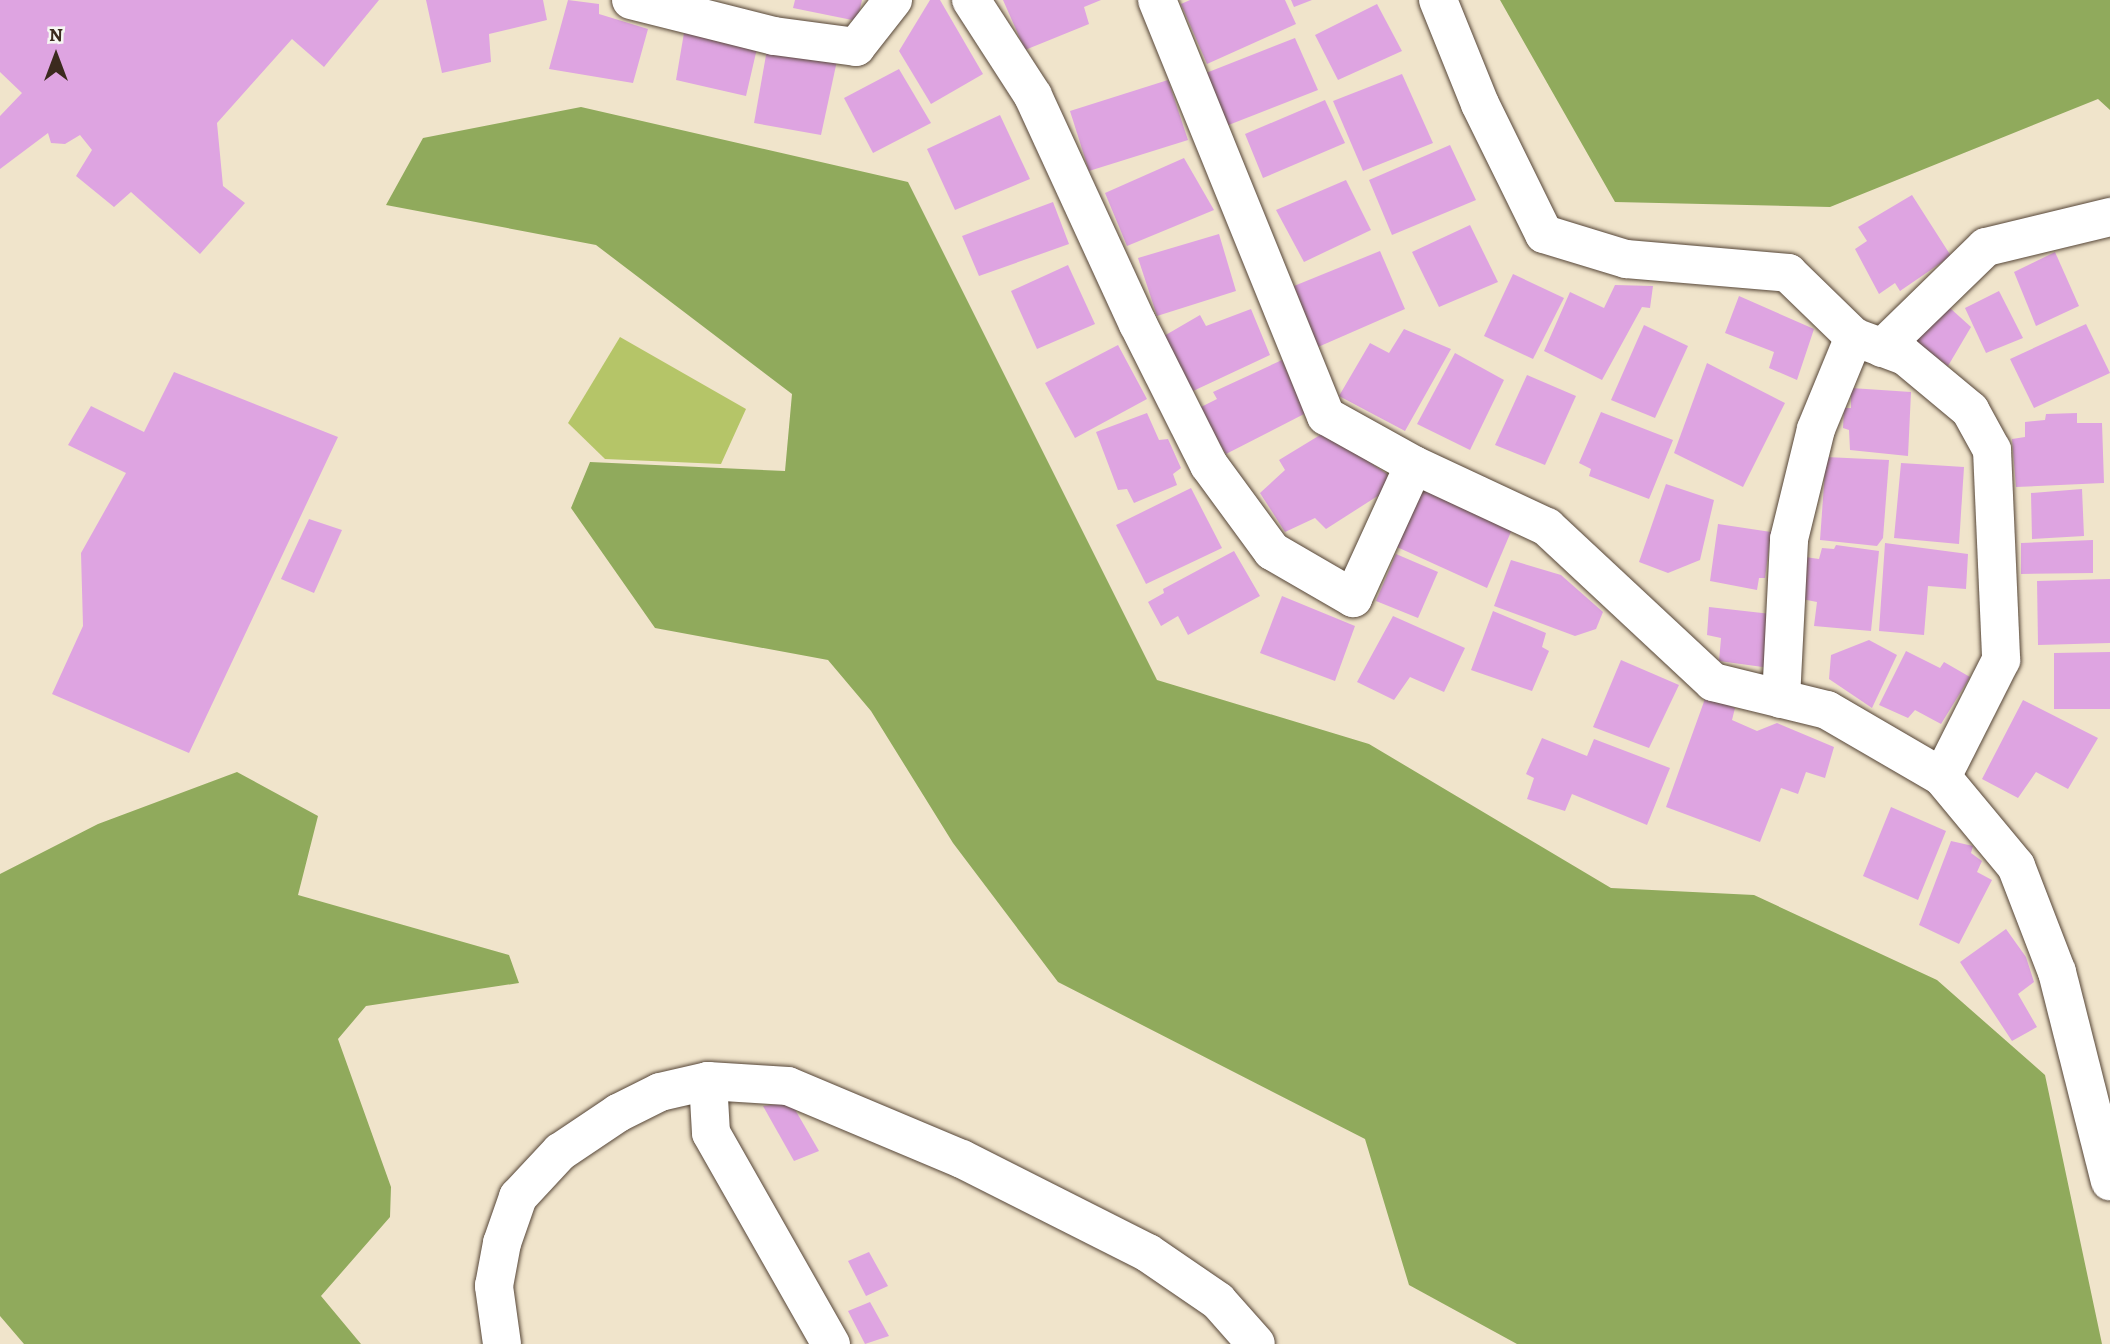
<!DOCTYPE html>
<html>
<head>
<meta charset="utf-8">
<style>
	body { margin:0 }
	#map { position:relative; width:2110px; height:1344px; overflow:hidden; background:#f0e4cb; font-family:Alegreya,serif }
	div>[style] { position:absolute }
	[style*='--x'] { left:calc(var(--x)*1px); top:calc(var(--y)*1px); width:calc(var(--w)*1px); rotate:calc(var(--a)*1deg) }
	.green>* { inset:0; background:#b5c568 }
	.forest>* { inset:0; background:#90aa5c }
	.building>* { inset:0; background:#dea4e1 }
	.roads { filter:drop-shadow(0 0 2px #564638) drop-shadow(0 0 2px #564638) }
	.minor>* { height:38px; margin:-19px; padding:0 19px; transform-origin:19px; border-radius:19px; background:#fff }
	span { translate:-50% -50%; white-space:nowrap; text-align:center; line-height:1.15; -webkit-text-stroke:5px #f6f6f2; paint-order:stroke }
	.north { position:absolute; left:21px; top:21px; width:70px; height:70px; -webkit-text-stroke:5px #f6f6f2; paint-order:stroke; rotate:0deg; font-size:19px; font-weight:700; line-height:28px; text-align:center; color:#3b2a1e }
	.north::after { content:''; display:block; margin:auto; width:24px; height:32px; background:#3b2a1e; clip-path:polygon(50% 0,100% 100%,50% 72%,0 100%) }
</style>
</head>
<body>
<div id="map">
	<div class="green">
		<i style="clip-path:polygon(620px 337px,746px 409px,721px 464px,605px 459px,568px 423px)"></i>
	</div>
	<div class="forest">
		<i style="clip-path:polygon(1500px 0,2110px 0,2110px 110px,2098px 99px,1830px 207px,1615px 202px)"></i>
		<i style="clip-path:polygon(581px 107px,908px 182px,1157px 680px,1369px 744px,1611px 888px,1754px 895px,1937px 980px,2045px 1075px,2102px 1344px,1517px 1344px,1409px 1285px,1365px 1139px,1058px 982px,953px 843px,871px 711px,828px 660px,655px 628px,571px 508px,590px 462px,785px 471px,792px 394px,596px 245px,386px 205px,423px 138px)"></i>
		<i style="clip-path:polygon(237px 772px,318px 816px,298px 895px,509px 955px,519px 983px,366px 1006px,338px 1039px,391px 1187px,390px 1217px,321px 1296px,361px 1344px,24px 1344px,0 1316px,0 874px,98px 824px)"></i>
	</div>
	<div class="building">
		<i style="clip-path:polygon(0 0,379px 0,324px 67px,292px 39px,217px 123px,223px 186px,245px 203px,200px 254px,131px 192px,114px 207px,76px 176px,92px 150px,80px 135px,65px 144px,51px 143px,48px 133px,0 169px,0 116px,22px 93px,0 72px)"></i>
		<i style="clip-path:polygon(426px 0,543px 0,547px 20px,489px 34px,491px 62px,442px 73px)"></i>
		<i style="clip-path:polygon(568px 0,599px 4px,599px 14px,648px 29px,633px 83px,549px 69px)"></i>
		<i style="clip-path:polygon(795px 0,862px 0,857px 21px,793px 8px)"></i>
		<i style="clip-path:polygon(930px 0,940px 0,983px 74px,931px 104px,899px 51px)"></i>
		<i style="clip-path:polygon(1003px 0,1101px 0,1084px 7px,1089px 24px,1025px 50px)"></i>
		<i style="clip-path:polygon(1190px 0,1285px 0,1296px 24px,1207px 64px,1181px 4px)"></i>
		<i style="clip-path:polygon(1291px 0,1312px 0,1294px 7px)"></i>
		<i style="clip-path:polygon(1377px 4px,1402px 51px,1338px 80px,1315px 35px)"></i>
		<i style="clip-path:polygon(685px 27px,758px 44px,746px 96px,676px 80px)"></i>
		<i style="clip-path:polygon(1295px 38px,1318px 90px,1226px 126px,1206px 73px)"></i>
		<i style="clip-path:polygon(768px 44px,838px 56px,821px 135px,754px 123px)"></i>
		<i style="clip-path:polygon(899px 69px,931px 123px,873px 153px,844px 98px)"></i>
		<i style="clip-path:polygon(1402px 74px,1433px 143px,1363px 171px,1333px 101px)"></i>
		<i style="clip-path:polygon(1168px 80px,1188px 140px,1089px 171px,1070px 111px)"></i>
		<i style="clip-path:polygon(1325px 100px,1345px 143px,1263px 178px,1245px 134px)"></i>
		<i style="clip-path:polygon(1000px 115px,1030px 179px,955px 210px,927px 149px)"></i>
		<i style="clip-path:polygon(1450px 145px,1476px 200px,1392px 235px,1369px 180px)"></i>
		<i style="clip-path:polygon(1184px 158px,1214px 210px,1127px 246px,1105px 193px)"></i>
		<i style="clip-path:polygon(1346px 180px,1371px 230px,1304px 262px,1276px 210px)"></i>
		<i style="clip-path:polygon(1912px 195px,1951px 256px,1900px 291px,1895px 283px,1879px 294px,1855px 249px,1867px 241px,1858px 227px)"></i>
		<i style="clip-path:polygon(1053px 202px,1069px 244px,979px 276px,962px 236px)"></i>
		<i style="clip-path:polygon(1470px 225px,1498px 282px,1439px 307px,1412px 252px)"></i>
		<i style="clip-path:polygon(1219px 234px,1236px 291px,1157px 316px,1138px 258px)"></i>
		<i style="clip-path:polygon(1380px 251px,1405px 309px,1318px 347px,1294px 286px)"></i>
		<i style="clip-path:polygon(2055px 252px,2079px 306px,2036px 326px,2014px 272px)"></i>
		<i style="clip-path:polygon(1068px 265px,1095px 324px,1037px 349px,1011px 291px)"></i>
		<i style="clip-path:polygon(1513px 274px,1564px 298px,1533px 359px,1484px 336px)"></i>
		<i style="clip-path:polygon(1615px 285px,1653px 286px,1650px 308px,1642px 307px,1602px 380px,1544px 351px,1570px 292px,1604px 308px)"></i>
		<i style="clip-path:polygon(1999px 291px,2023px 338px,1986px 353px,1965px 308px)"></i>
		<i style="clip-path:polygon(1739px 296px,1814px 329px,1797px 380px,1769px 368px,1774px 352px,1725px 333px)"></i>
		<i style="clip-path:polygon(1940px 299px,1971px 327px,1948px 366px,1912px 339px)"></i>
		<i style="clip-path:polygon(1251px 309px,1270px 355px,1191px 392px,1164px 336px,1200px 315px,1206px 326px)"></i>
		<i style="clip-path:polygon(2086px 324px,2110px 373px,2034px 408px,2010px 359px)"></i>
		<i style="clip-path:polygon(1644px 325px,1688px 346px,1655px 418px,1611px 400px)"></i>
		<i style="clip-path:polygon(1404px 329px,1451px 349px,1405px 431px,1339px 396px,1370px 343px,1389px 353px)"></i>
		<i style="clip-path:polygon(1118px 345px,1147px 399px,1075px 438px,1045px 383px)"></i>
		<i style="clip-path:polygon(1455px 353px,1504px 380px,1470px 450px,1417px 424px)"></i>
		<i style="clip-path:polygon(1282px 360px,1306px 413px,1226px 454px,1199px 408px,1217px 399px,1213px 392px)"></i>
		<i style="clip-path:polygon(1707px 363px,1785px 403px,1743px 487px,1674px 453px)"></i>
		<i style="clip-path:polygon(174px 372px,338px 437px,189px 753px,52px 694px,83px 626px,81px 553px,126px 473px,68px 445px,91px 406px,144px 432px)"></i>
		<i style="clip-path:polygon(1527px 375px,1576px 396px,1545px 465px,1495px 445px)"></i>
		<i style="clip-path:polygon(1851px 388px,1911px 392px,1908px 456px,1850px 450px,1849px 430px,1843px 428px,1844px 408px,1851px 408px)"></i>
		<i style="clip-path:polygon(1601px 412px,1673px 440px,1649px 499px,1589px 476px,1591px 469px,1579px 463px)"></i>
		<i style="clip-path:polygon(1147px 413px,1159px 440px,1168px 439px,1181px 468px,1173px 474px,1177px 485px,1134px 503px,1127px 489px,1118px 490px,1096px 432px)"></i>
		<i style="clip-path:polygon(2077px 413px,2077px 423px,2102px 423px,2104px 483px,2016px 487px,2012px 439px,2025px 437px,2025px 422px,2045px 420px,2046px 414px)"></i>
		<i style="clip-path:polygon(1325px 432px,1387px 474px,1391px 492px,1376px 497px,1326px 529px,1315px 518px,1285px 532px,1260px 493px,1285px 470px,1279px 460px)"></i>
		<i style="clip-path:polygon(1826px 457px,1889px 460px,1883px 538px,1877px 546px,1820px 540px)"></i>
		<i style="clip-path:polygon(1901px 463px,1964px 467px,1959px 544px,1894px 538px)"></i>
		<i style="clip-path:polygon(1666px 484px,1714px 500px,1700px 560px,1668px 573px,1639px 562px)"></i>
		<i style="clip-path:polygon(1191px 488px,1222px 548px,1146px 584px,1116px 525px)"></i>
		<i style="clip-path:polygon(1422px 488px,1513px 527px,1487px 588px,1397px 547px)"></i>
		<i style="clip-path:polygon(2082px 489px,2084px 536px,2032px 539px,2031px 493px)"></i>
		<i style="clip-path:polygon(309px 519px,342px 530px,314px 593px,281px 579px)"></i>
		<i style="clip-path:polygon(1718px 524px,1771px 532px,1765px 578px,1759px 578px,1757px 590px,1710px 581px)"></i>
		<i style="clip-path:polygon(2093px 540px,2093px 573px,2021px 574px,2021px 543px)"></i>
		<i style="clip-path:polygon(1885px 543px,1968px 554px,1966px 589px,1928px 586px,1924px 635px,1879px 631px)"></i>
		<i style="clip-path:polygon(1836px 545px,1879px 551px,1871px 631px,1814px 626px,1817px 602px,1797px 598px,1805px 557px,1819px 559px,1822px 548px,1834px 549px)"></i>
		<i style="clip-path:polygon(1234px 551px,1260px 596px,1188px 635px,1178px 616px,1161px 626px,1148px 602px,1164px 593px,1163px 589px)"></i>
		<i style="clip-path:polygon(1396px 554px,1438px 572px,1418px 618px,1376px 601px)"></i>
		<i style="clip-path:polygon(1511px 560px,1561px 575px,1603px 612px,1596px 629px,1575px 636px,1494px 606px)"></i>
		<i style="clip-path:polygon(2110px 579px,2110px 643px,2038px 645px,2037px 581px)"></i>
		<i style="clip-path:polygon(1282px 596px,1355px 626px,1335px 681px,1260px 653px)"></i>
		<i style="clip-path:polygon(1709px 607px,1771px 614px,1770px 668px,1719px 661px,1721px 638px,1707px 635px)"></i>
		<i style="clip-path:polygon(1493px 611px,1546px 633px,1542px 647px,1549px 651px,1532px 691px,1471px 670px)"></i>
		<i style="clip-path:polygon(1393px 616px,1465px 648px,1444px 692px,1410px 677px,1394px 700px,1357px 682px)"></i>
		<i style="clip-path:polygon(1869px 640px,1897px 655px,1872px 708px,1829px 679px,1831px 655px)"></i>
		<i style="clip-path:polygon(1906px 651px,1940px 668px,1944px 662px,1970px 677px,1941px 724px,1915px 710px,1908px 718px,1879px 705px)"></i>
		<i style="clip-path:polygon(2110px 652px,2110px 709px,2054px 709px,2054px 653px)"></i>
		<i style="clip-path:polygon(1621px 660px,1679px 685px,1649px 748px,1593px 727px)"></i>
		<i style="clip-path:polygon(1706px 696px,1735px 708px,1732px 720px,1757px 731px,1777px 723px,1834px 747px,1825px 778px,1806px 772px,1798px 794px,1781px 788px,1760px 842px,1666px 807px)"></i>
		<i style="clip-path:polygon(2023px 700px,2098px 738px,2068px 789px,2036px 772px,2018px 798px,1982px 779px)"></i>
		<i style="clip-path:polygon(1542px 738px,1587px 756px,1594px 739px,1670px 768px,1647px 825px,1572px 794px,1565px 811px,1527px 799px,1534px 778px,1526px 774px)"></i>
		<i style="clip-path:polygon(1891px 807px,1946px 831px,1918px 900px,1863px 876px)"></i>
		<i style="clip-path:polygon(1951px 841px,1973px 846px,1971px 853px,1982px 861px,1977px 872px,1992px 880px,1959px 944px,1919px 925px)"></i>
		<i style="clip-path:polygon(2006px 929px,2026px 957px,2034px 982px,2018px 994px,2037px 1027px,2012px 1041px,1960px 962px)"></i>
		<i style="clip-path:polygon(778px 1104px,793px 1106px,819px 1151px,794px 1161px,763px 1106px)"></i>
		<i style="clip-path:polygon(869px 1252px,888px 1286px,866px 1296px,848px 1261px)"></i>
		<i style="clip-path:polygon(870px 1302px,889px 1336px,865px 1344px,848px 1311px)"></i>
	</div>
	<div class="roads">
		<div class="minor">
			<i style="--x:631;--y:0;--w:147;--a:14.1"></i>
			<i style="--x:774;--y:36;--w:83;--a:7.6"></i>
			<i style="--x:856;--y:47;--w:60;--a:-51.8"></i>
			<i style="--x:971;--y:0;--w:114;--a:57.1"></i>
			<i style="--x:1033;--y:96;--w:251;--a:65.3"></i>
			<i style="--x:1138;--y:324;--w:158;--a:63.3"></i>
			<i style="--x:1209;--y:465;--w:107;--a:53.8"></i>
			<i style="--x:1272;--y:551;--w:94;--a:30.1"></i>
			<i style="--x:1353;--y:598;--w:146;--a:-65.4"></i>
			<i style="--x:1157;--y:0;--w:449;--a:67.9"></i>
			<i style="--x:1326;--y:416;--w:101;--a:29.1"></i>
			<i style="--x:1414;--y:465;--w:147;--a:25"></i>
			<i style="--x:1547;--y:527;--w:227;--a:43"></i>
			<i style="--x:1713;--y:682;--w:117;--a:13.8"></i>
			<i style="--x:1827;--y:710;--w:133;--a:30.2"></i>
			<i style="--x:1942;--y:777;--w:116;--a:50.3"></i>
			<i style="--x:2016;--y:866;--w:114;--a:68.9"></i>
			<i style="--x:2057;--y:972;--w:216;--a:75.8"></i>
			<i style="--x:1438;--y:0;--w:112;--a:68"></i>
			<i style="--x:1480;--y:104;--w:145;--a:63.8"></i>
			<i style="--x:1544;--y:234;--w:86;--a:17"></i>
			<i style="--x:1626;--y:259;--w:163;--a:4.9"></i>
			<i style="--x:1788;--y:273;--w:92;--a:44.1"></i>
			<i style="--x:1854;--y:337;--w:54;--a:20.4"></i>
			<i style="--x:1905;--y:356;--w:85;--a:39.7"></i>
			<i style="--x:1970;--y:410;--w:46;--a:61.2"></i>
			<i style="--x:1992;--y:450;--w:210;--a:87.5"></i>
			<i style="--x:2001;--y:660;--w:131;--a:116.8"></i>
			<i style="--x:1882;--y:348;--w:145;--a:-44.2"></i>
			<i style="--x:1986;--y:247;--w:128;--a:-13.6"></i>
			<i style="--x:1781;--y:699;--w:160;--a:-87.1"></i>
			<i style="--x:1789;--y:539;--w:113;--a:-76.2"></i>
			<i style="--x:1816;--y:429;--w:100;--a:-67.6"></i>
			<i style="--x:708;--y:1081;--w:52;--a:86.7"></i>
			<i style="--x:711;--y:1133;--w:243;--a:60.4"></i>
			<i style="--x:502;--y:1344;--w:59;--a:-97.9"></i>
			<i style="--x:494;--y:1286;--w:44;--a:-79.5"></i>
			<i style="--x:502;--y:1243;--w:49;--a:-70.8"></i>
			<i style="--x:518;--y:1197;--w:62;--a:-47"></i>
			<i style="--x:560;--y:1152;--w:70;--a:-33.9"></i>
			<i style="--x:618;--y:1113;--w:47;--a:-26.6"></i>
			<i style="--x:660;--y:1092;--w:49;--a:-12.9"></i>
			<i style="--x:708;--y:1081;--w:80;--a:3.6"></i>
			<i style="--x:788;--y:1086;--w:189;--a:22.8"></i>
			<i style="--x:962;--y:1159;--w:208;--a:26.8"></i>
			<i style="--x:1148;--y:1253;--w:85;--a:34.4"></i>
			<i style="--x:1218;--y:1301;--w:57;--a:48.5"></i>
		</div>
	</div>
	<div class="north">N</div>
</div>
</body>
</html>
